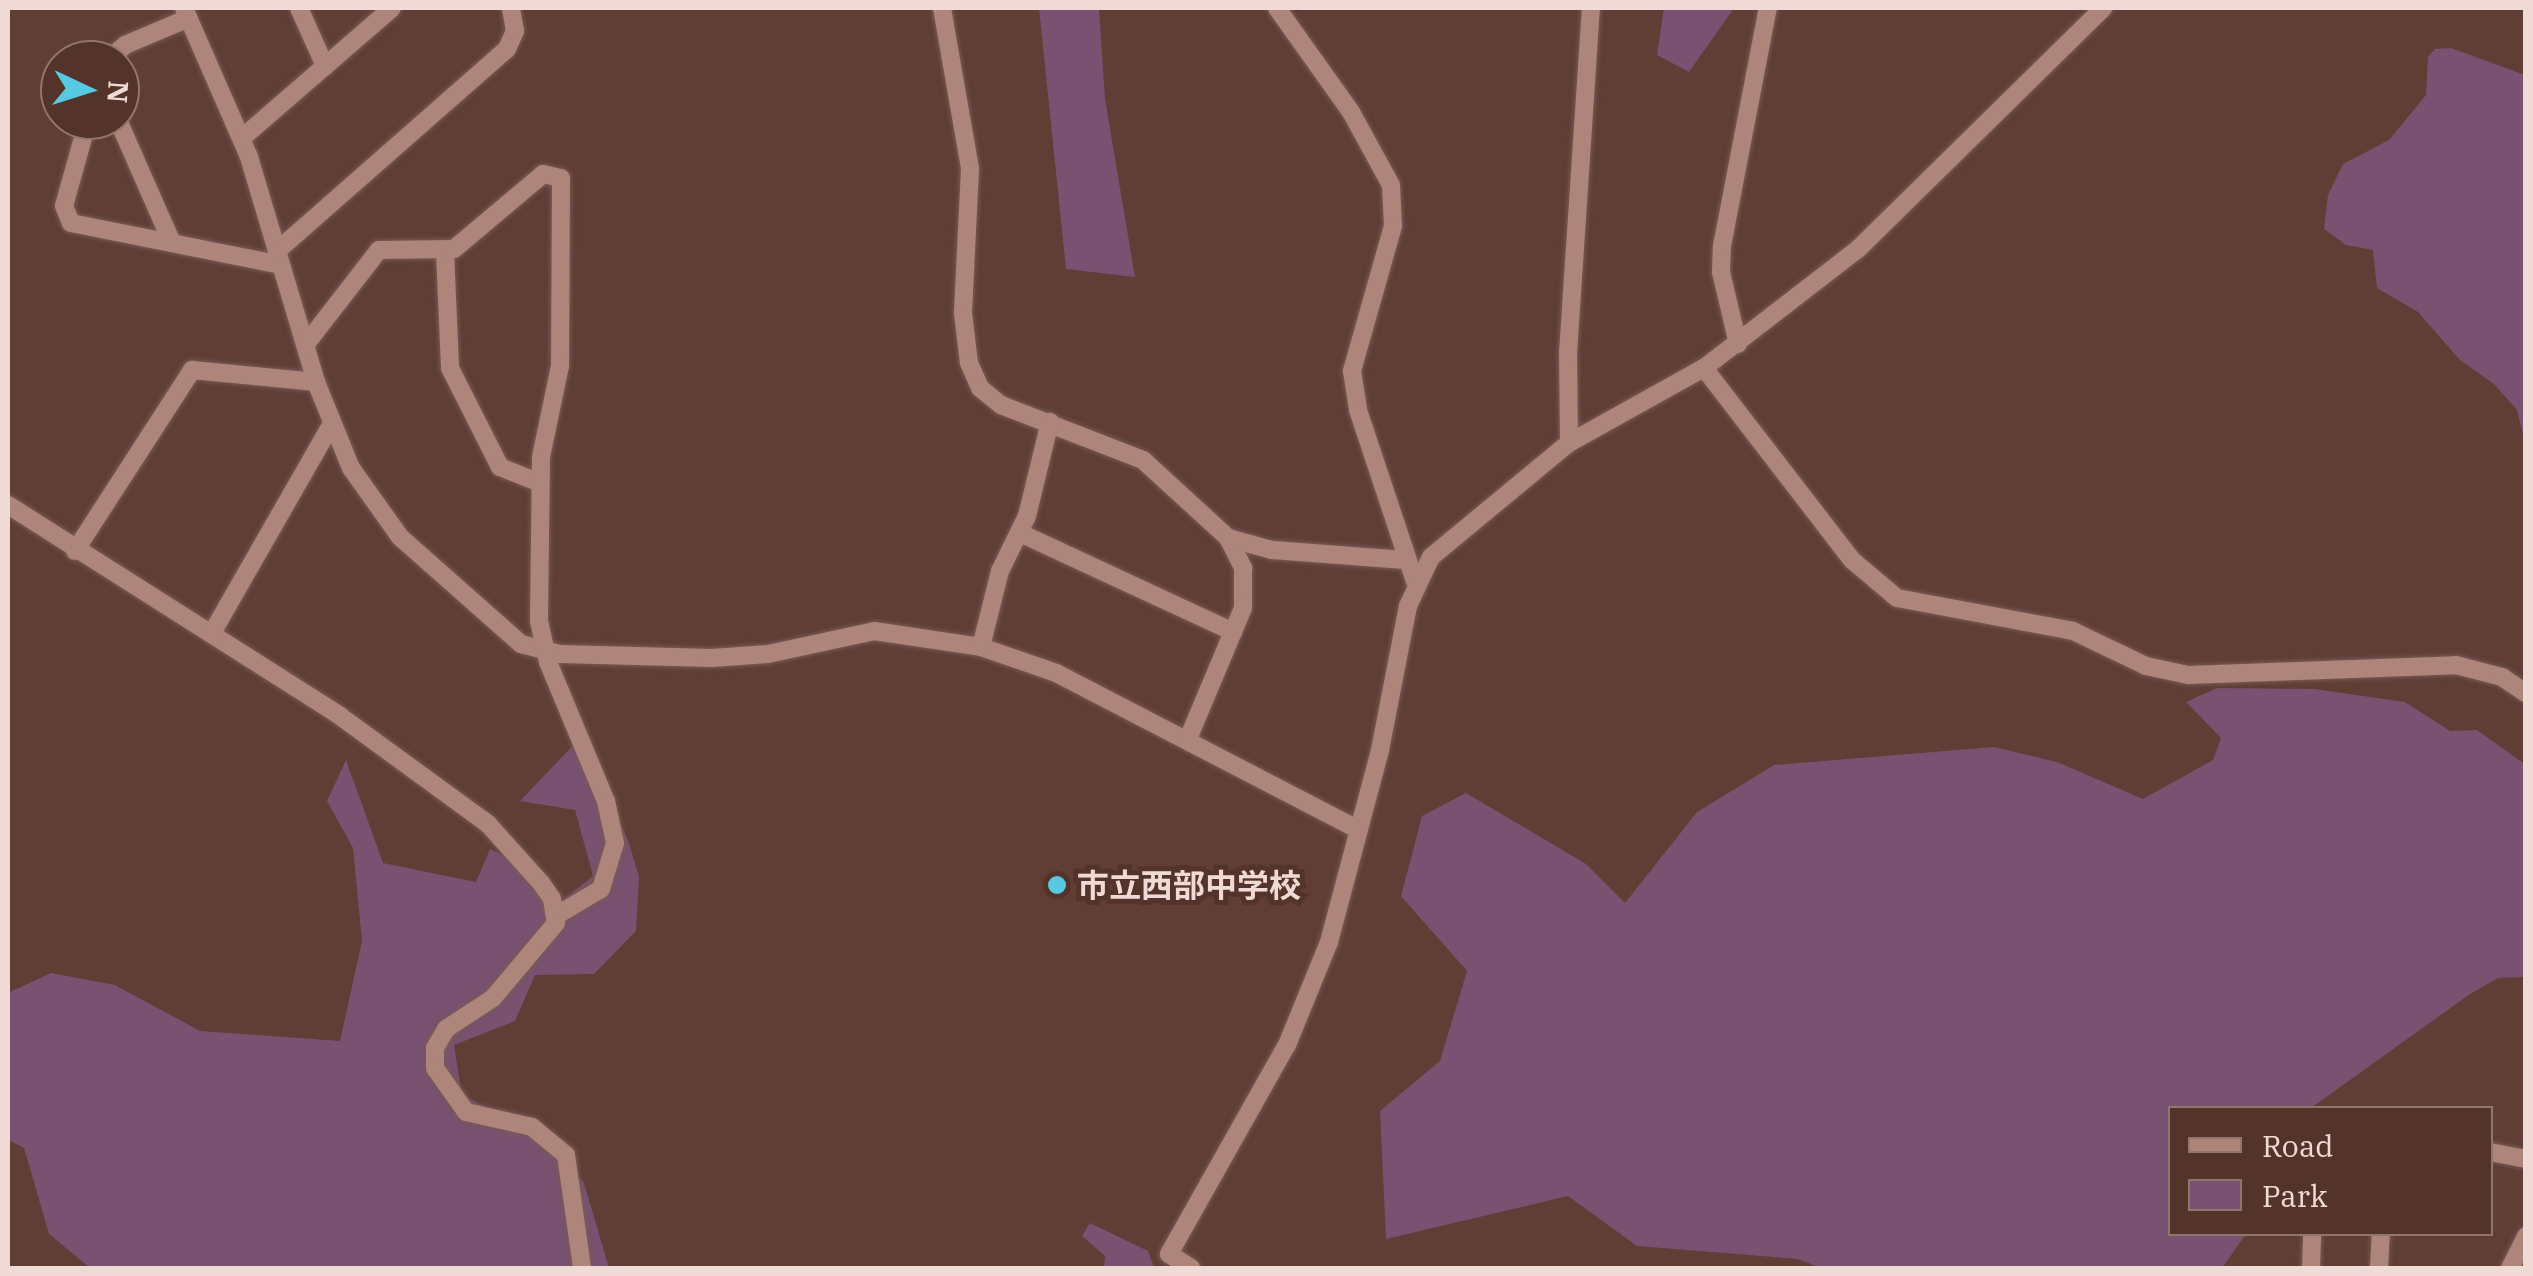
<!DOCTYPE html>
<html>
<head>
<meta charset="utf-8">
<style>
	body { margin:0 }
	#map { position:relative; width:2533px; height:1276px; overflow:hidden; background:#603d35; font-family:"IBM Plex Serif","Noto Sans JP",serif }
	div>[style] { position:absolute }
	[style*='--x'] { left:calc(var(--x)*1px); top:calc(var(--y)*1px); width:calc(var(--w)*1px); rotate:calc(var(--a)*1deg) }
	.green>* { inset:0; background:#795171 }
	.roads { filter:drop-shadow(0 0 2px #785a54) drop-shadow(0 0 2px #785a54) }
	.minor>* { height:18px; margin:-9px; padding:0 9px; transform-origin:9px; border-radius:9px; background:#ad857b }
	.dots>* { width:28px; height:28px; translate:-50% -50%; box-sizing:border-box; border:5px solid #54332a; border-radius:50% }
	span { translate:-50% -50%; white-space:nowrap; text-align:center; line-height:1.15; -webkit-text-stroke:10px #54332a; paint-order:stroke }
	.poi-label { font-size:32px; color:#f0dad5; font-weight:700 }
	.left { translate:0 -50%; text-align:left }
	.frame { position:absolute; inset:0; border:10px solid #f0dad5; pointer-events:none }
	.legend { position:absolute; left:2168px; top:1106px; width:325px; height:130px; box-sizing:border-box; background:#54332a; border:2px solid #92766e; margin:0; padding:12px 18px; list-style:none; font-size:30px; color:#f0dad5 }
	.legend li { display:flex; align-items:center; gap:20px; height:50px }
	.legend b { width:50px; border:2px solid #92766e }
	.north { position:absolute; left:40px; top:40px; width:100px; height:100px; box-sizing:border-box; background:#54332a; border:2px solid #92766e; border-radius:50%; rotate:94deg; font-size:28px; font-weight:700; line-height:40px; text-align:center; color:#f0dad5 }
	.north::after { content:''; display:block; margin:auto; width:35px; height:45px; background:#57c9e2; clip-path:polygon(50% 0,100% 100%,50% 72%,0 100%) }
</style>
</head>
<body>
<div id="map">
	<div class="green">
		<i style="clip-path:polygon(1039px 8px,1099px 8px,1105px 99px,1135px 277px,1066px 269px)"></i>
		<i style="clip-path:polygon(1664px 8px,1734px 8px,1689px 72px,1657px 55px)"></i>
		<i style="clip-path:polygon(2451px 48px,2525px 75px,2525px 442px,2517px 410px,2494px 384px,2460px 360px,2418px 312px,2377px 288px,2373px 250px,2346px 245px,2324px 229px,2328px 195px,2343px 164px,2389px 140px,2426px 95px,2428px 57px,2435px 49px)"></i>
		<i style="clip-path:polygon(2217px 688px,2315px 689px,2405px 702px,2450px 731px,2477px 730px,2526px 765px,2525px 977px,2498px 978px,2470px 994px,2311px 1108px,2170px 1108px,2170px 1234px,2246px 1234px,2222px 1268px,1821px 1268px,1798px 1259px,1637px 1246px,1568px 1196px,1386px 1239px,1380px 1111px,1440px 1061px,1467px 971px,1401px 896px,1422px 816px,1466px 793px,1586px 864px,1625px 903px,1697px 812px,1774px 765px,1994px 747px,2057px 762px,2143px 799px,2213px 760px,2221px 738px,2186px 702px)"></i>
		<i style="clip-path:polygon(581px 737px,629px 843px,639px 877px,636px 931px,594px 974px,535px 975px,515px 1021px,454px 1045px,462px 1095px,538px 1135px,584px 1183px,609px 1268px,90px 1268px,49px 1234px,24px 1148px,8px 1140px,8px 993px,51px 973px,115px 985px,200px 1031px,340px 1041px,362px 941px,353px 848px,327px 801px,346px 760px,383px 863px,476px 882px,490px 849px,523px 865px,552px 909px,593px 876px,575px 810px,520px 801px)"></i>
		<i style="clip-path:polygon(1090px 1223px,1148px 1251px,1154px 1268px,1104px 1268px,1105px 1256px,1082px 1236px)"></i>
	</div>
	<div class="roads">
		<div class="minor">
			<i style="--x:184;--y:8;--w:163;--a:66.4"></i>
			<i style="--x:249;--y:157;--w:235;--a:73.4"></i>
			<i style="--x:316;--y:382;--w:93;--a:67.9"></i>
			<i style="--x:351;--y:468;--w:85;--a:54.6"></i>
			<i style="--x:400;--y:537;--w:162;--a:41.5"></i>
			<i style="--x:521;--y:644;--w:40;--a:14.4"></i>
			<i style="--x:560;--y:654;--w:152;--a:1.5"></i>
			<i style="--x:712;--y:658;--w:56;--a:-4.1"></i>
			<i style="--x:768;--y:654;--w:108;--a:-12.2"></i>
			<i style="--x:874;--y:631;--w:108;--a:8.5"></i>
			<i style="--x:981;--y:647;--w:79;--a:19.1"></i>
			<i style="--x:1056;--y:673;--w:341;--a:27.4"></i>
			<i style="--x:299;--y:8;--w:64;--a:65.9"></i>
			<i style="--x:942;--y:8;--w:163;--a:80.1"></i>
			<i style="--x:970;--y:169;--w:144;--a:92.8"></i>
			<i style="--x:963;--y:313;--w:50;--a:83.2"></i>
			<i style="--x:969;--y:363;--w:27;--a:66"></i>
			<i style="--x:980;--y:388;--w:27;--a:39"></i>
			<i style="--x:1001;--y:405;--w:152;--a:21.2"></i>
			<i style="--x:1143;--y:460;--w:115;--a:42.5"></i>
			<i style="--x:1228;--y:538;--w:34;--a:63"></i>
			<i style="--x:1243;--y:568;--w:40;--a:90"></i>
			<i style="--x:1243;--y:608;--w:144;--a:112.8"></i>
			<i style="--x:1277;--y:8;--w:128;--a:54.6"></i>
			<i style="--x:1351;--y:112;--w:83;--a:61.3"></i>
			<i style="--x:1391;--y:185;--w:41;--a:87.2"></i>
			<i style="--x:1393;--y:226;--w:151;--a:105.8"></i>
			<i style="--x:1352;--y:371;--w:39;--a:81"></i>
			<i style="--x:1358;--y:410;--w:180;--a:71.6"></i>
			<i style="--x:108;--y:60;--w:23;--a:-41"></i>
			<i style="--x:125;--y:45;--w:69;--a:-22.9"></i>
			<i style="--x:88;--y:120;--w:89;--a:105.6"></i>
			<i style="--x:64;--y:206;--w:18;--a:68"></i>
			<i style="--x:71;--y:223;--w:214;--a:11.3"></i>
			<i style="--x:118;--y:120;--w:134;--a:66.3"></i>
			<i style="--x:242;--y:138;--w:198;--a:-40.9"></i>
			<i style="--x:277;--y:251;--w:306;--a:-41.3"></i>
			<i style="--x:507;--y:49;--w:20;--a:-66"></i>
			<i style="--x:515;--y:31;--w:23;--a:-100"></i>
			<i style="--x:445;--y:252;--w:116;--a:87.5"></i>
			<i style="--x:450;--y:368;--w:111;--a:63.2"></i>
			<i style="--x:500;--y:467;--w:43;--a:21.8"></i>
			<i style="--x:306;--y:344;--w:119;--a:-52.2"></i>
			<i style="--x:379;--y:250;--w:75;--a:-0.8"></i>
			<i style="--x:454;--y:249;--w:116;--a:-40.1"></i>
			<i style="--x:543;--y:174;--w:18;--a:13"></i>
			<i style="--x:561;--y:178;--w:188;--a:90.3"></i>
			<i style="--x:560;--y:366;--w:93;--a:101.8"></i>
			<i style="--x:541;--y:457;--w:164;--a:90.7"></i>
			<i style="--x:539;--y:621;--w:42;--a:77.6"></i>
			<i style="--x:548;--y:662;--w:151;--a:67.4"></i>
			<i style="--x:606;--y:801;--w:43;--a:77.9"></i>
			<i style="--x:615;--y:843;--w:48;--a:106.9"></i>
			<i style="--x:601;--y:889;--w:51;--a:149.4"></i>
			<i style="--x:1738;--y:344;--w:74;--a:-103.3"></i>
			<i style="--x:1721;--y:272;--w:26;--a:-88"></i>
			<i style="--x:1722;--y:246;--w:242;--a:-79.1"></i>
			<i style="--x:1704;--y:368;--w:242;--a:52.4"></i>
			<i style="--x:1852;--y:560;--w:59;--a:40.2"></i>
			<i style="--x:1897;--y:598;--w:179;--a:10.6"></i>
			<i style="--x:2073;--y:631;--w:81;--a:25.6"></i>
			<i style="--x:2146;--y:666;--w:43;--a:12.1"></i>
			<i style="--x:2188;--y:675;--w:268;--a:-2.1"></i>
			<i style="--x:2456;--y:665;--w:48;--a:14.6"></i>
			<i style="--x:2502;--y:677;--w:29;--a:34"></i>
			<i style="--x:1569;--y:443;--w:90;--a:-90.6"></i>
			<i style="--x:1568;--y:353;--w:346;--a:-86.2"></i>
			<i style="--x:8;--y:505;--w:393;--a:32.4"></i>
			<i style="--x:340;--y:716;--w:183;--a:36.1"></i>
			<i style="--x:488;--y:824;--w:79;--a:48.1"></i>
			<i style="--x:541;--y:883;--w:19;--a:55"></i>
			<i style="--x:552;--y:899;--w:24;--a:81"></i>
			<i style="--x:556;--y:923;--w:98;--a:130"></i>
			<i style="--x:493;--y:998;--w:56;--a:146.6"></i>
			<i style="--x:446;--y:1029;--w:22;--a:120"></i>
			<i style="--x:435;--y:1048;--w:20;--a:90"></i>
			<i style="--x:435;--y:1068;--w:54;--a:54.8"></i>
			<i style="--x:466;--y:1112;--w:68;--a:12.8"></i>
			<i style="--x:532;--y:1127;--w:44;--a:39.5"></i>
			<i style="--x:566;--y:1155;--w:114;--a:81.9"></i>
			<i style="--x:1020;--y:533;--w:235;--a:24.9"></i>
			<i style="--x:1228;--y:538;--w:46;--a:15.3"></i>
			<i style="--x:1272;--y:550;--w:134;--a:4.3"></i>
			<i style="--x:75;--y:551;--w:216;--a:-57.1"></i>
			<i style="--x:192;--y:370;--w:125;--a:5.5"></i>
			<i style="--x:212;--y:633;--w:240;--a:-60.2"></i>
			<i style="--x:981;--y:647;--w:78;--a:-76"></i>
			<i style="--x:1000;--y:571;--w:61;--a:-63.9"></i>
			<i style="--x:1027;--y:516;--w:97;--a:-76.3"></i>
			<i style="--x:2490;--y:1152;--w:37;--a:11"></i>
			<i style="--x:1191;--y:1268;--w:26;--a:-148"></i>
			<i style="--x:1169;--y:1254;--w:240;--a:-60.6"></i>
			<i style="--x:1287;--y:1045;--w:111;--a:-67.8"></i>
			<i style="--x:1329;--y:942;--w:199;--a:-75.1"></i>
			<i style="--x:1380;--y:750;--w:147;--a:-79"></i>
			<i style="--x:1408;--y:606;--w:54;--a:-64.9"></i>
			<i style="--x:1431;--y:557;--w:179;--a:-39.6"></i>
			<i style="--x:1569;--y:443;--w:154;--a:-29.1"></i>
			<i style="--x:1704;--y:368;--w:195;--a:-37.7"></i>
			<i style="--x:1858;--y:249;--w:344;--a:-44.5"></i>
			<i style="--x:2311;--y:1268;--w:34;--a:-88"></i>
			<i style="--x:2379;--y:1268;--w:34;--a:-87"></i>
			<i style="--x:2510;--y:1268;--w:36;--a:-63"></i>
		</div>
	</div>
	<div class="dots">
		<i style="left:1057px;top:885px;background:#57c9e2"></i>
	</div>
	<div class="poi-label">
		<span class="left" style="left:1077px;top:885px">市立西部中学校</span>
	</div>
	<div class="frame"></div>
	<ul class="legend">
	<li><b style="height:12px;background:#ad857b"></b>Road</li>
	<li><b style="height:28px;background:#795171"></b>Park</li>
	</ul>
	<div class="north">N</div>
</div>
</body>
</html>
